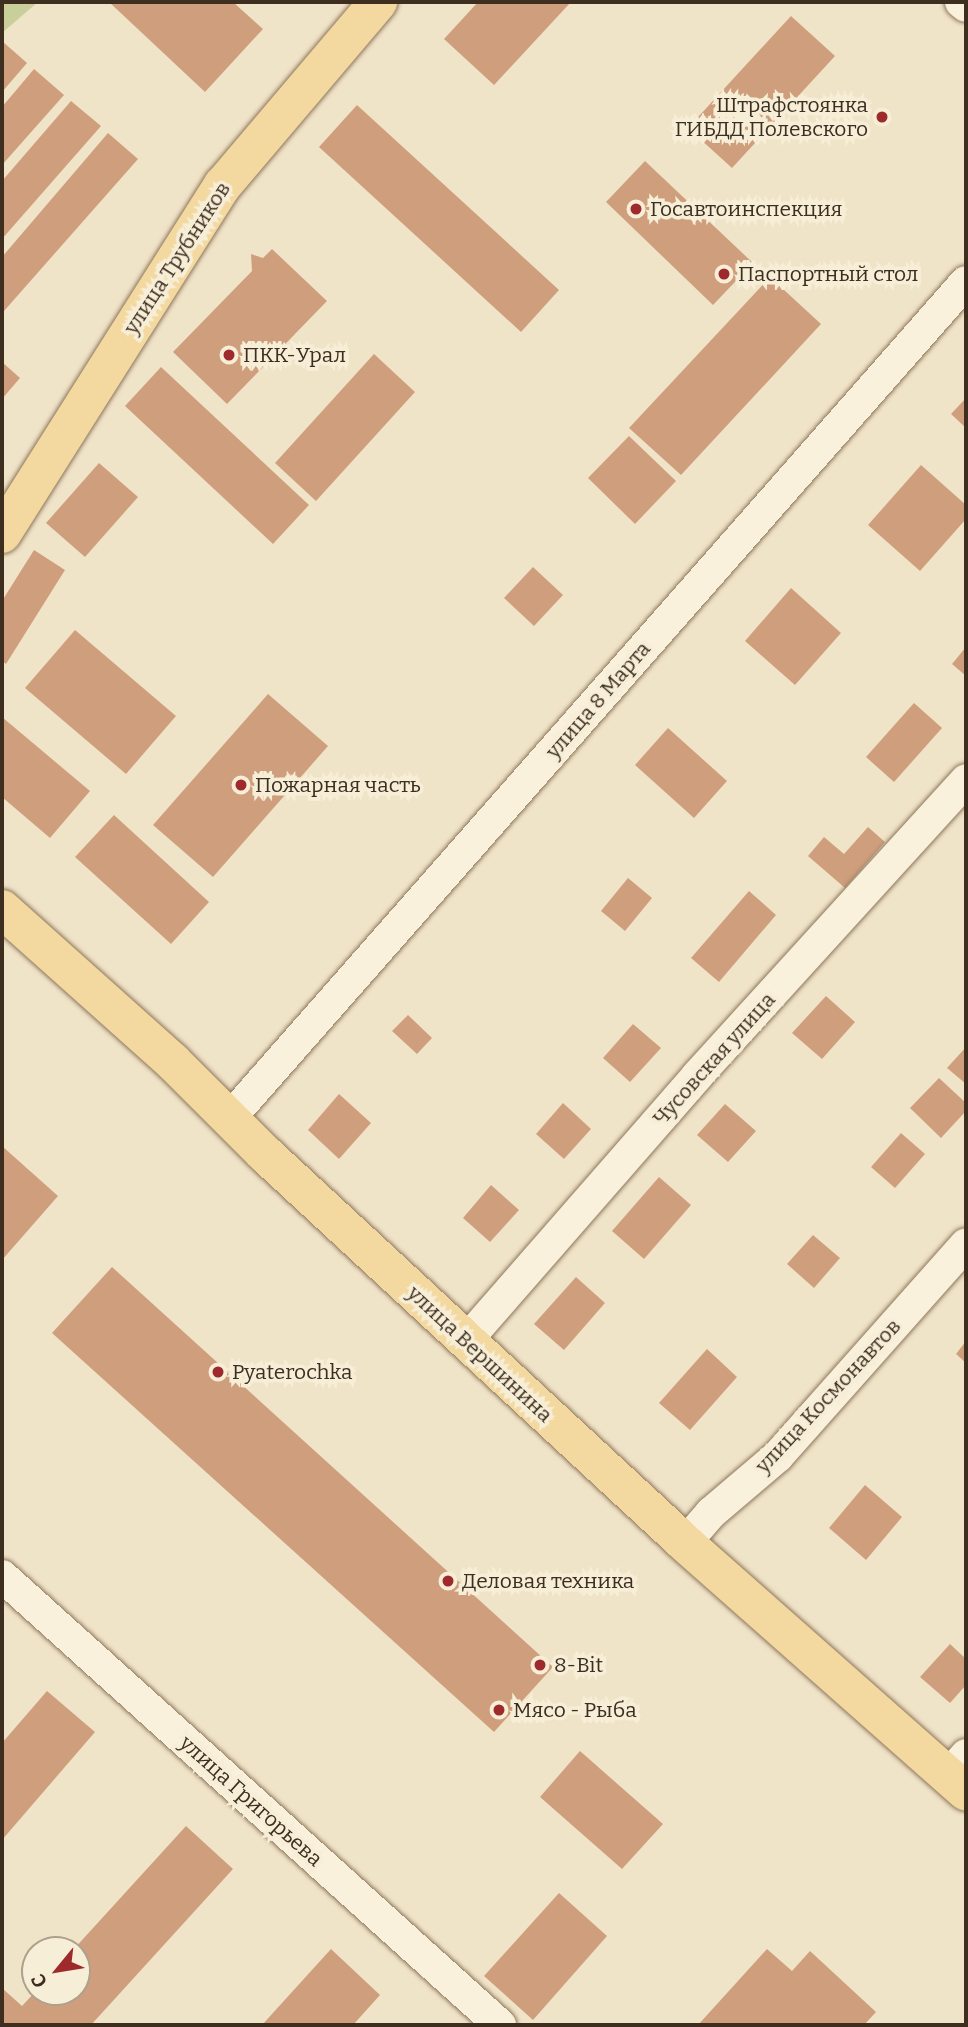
<!DOCTYPE html>
<html>
<head>
<meta charset="utf-8">
<style>
	body { margin:0 }
	#map { position:relative; width:968px; height:2027px; overflow:hidden; background:#f0e4c8; font-family:Bitter,serif }
	div>[style] { position:absolute }
	[style*='--x'] { left:calc(var(--x)*1px); top:calc(var(--y)*1px); width:calc(var(--w)*1px); rotate:calc(var(--a)*1deg) }
	.green>* { inset:0; background:#c9cf9b }
	.building>* { inset:0; background:#cf9f7d }
	.roads { filter:drop-shadow(0 0 2px #8d765c) drop-shadow(0 0 2px #8d765c) }
	.minor>* { height:32px; margin:-16px; padding:0 16px; transform-origin:16px; border-radius:16px; background:#faf1dc }
	.primary>* { height:38px; margin:-19px; padding:0 19px; transform-origin:19px; border-radius:19px; background:#f3d9a0 }
	.dots>* { width:19px; height:19px; translate:-50% -50%; box-sizing:border-box; border:4px solid #f7eed8; border-radius:50% }
	span { translate:-50% -50%; white-space:nowrap; text-align:center; line-height:1.15; -webkit-text-stroke:7px #f7eed8; paint-order:stroke }
	.poi-label { font-size:21px; color:#3d2e20 }
	.right { translate:-100% -50%; text-align:right }
	.left { translate:0 -50%; text-align:left }
	.street-label { font-size:21px; color:#3d2e20 }
	.frame { position:absolute; inset:0; border:4px solid #3d2e20; pointer-events:none }
	.north { position:absolute; left:21px; top:1936px; width:70px; height:70px; box-sizing:border-box; background:#f7eed8; border:2px solid #ada18e; border-radius:50%; rotate:240deg; font-size:19px; font-weight:700; line-height:28px; text-align:center; color:#3d2e20 }
	.north::after { content:''; display:block; margin:auto; width:24px; height:32px; background:#9e2a2b; clip-path:polygon(50% 0,100% 100%,50% 72%,0 100%) }
</style>
</head>
<body>
<div id="map">
	<div class="green">
		<i style="clip-path:polygon(2px 2px,38px 2px,2px 33px)"></i>
	</div>
	<div class="building">
		<i style="clip-path:polygon(109px 2px,233px 2px,263px 29px,205px 92px)"></i>
		<i style="clip-path:polygon(478px 2px,571px 2px,494px 85px,444px 39px)"></i>
		<i style="clip-path:polygon(791px 16px,835px 56px,732px 168px,688px 128px)"></i>
		<i style="clip-path:polygon(2px 41px,27px 63px,2px 92px)"></i>
		<i style="clip-path:polygon(34px 69px,64px 95px,2px 165px,2px 107px)"></i>
		<i style="clip-path:polygon(71px 101px,101px 126px,2px 239px,2px 181px)"></i>
		<i style="clip-path:polygon(357px 105px,559px 290px,521px 332px,319px 147px)"></i>
		<i style="clip-path:polygon(108px 133px,138px 159px,4px 311px,2px 257px)"></i>
		<i style="clip-path:polygon(645px 161px,753px 263px,713px 305px,606px 202px)"></i>
		<i style="clip-path:polygon(272px 249px,327px 301px,227px 404px,173px 352px,252px 271px,251px 254px,263px 258px)"></i>
		<i style="clip-path:polygon(770px 277px,821px 324px,681px 475px,629px 428px)"></i>
		<i style="clip-path:polygon(374px 354px,415px 392px,316px 501px,275px 463px)"></i>
		<i style="clip-path:polygon(2px 362px,20px 378px,2px 399px)"></i>
		<i style="clip-path:polygon(161px 367px,309px 505px,273px 544px,125px 406px)"></i>
		<i style="clip-path:polygon(966px 398px,966px 428px,951px 414px)"></i>
		<i style="clip-path:polygon(629px 436px,676px 481px,635px 524px,588px 478px)"></i>
		<i style="clip-path:polygon(99px 463px,138px 497px,85px 557px,46px 523px)"></i>
		<i style="clip-path:polygon(921px 465px,966px 505px,966px 519px,920px 571px,868px 525px)"></i>
		<i style="clip-path:polygon(34px 550px,65px 570px,6px 664px,2px 661px,2px 601px)"></i>
		<i style="clip-path:polygon(533px 567px,563px 595px,534px 626px,504px 598px)"></i>
		<i style="clip-path:polygon(791px 588px,841px 633px,795px 685px,745px 641px)"></i>
		<i style="clip-path:polygon(75px 630px,176px 716px,126px 774px,25px 688px)"></i>
		<i style="clip-path:polygon(966px 647px,966px 676px,952px 664px)"></i>
		<i style="clip-path:polygon(268px 694px,328px 746px,213px 877px,153px 825px)"></i>
		<i style="clip-path:polygon(914px 703px,942px 728px,894px 782px,866px 757px)"></i>
		<i style="clip-path:polygon(2px 717px,90px 791px,50px 838px,2px 797px)"></i>
		<i style="clip-path:polygon(668px 728px,727px 781px,694px 818px,635px 765px)"></i>
		<i style="clip-path:polygon(114px 815px,209px 902px,171px 944px,75px 857px)"></i>
		<i style="clip-path:polygon(868px 827px,885px 842px,845px 888px,808px 856px,824px 837px,844px 854px)"></i>
		<i style="clip-path:polygon(628px 878px,652px 898px,625px 931px,601px 911px)"></i>
		<i style="clip-path:polygon(749px 891px,776px 915px,719px 982px,691px 958px)"></i>
		<i style="clip-path:polygon(826px 996px,855px 1022px,822px 1059px,792px 1033px)"></i>
		<i style="clip-path:polygon(408px 1015px,432px 1038px,417px 1054px,392px 1031px)"></i>
		<i style="clip-path:polygon(633px 1024px,661px 1048px,630px 1082px,603px 1058px)"></i>
		<i style="clip-path:polygon(966px 1047px,966px 1084px,947px 1068px)"></i>
		<i style="clip-path:polygon(939px 1078px,966px 1103px,966px 1111px,941px 1138px,910px 1108px)"></i>
		<i style="clip-path:polygon(339px 1094px,371px 1123px,339px 1159px,308px 1130px)"></i>
		<i style="clip-path:polygon(563px 1103px,591px 1129px,564px 1159px,536px 1134px)"></i>
		<i style="clip-path:polygon(725px 1104px,756px 1131px,728px 1162px,697px 1135px)"></i>
		<i style="clip-path:polygon(901px 1133px,925px 1154px,895px 1188px,871px 1167px)"></i>
		<i style="clip-path:polygon(2px 1146px,58px 1196px,2px 1260px)"></i>
		<i style="clip-path:polygon(659px 1177px,691px 1205px,644px 1259px,612px 1231px)"></i>
		<i style="clip-path:polygon(491px 1185px,519px 1210px,490px 1242px,463px 1218px)"></i>
		<i style="clip-path:polygon(813px 1235px,840px 1258px,814px 1288px,787px 1264px)"></i>
		<i style="clip-path:polygon(112px 1267px,553px 1667px,494px 1732px,52px 1333px)"></i>
		<i style="clip-path:polygon(576px 1277px,605px 1303px,564px 1350px,534px 1324px)"></i>
		<i style="clip-path:polygon(966px 1341px,966px 1363px,956px 1354px)"></i>
		<i style="clip-path:polygon(707px 1349px,737px 1377px,690px 1430px,659px 1403px)"></i>
		<i style="clip-path:polygon(865px 1485px,902px 1517px,866px 1560px,829px 1528px)"></i>
		<i style="clip-path:polygon(950px 1644px,966px 1659px,966px 1685px,950px 1703px,920px 1677px)"></i>
		<i style="clip-path:polygon(47px 1691px,95px 1732px,2px 1840px,2px 1743px)"></i>
		<i style="clip-path:polygon(580px 1751px,663px 1824px,622px 1869px,540px 1797px)"></i>
		<i style="clip-path:polygon(186px 1826px,233px 1869px,91px 2025px,2px 2025px,2px 1988px,22px 2006px,35px 1992px,77px 1992px,77px 1950px,73px 1950px)"></i>
		<i style="clip-path:polygon(559px 1893px,607px 1936px,533px 2020px,484px 1976px)"></i>
		<i style="clip-path:polygon(331px 1949px,380px 1995px,353px 2025px,262px 2025px)"></i>
		<i style="clip-path:polygon(767px 1949px,792px 1971px,810px 1951px,876px 2012px,864px 2025px,698px 2025px)"></i>
	</div>
	<div class="roads">
		<div class="minor">
			<i style="--x:961;--y:2;--w:6;--a:39"></i>
			<i style="--x:229;--y:1119;--w:1115;--a:-48.64"></i>
			<i style="--x:466;--y:1341;--w:352;--a:-48.9"></i>
			<i style="--x:697;--y:1076;--w:400;--a:-47.7"></i>
			<i style="--x:685;--y:1543;--w:40;--a:-49"></i>
			<i style="--x:711;--y:1513;--w:88;--a:-40.4"></i>
			<i style="--x:778;--y:1456;--w:283;--a:-48.4"></i>
			<i style="--x:2;--y:1576;--w:671;--a:42.04"></i>
			<i style="--x:948;--y:1776;--w:28;--a:-49"></i>
		</div>
		<div class="primary">
			<i style="--x:2;--y:534;--w:413;--a:-57.7"></i>
			<i style="--x:223;--y:185;--w:240;--a:-49.7"></i>
			<i style="--x:2;--y:909;--w:229;--a:41.8"></i>
			<i style="--x:173;--y:1062;--w:129;--a:45"></i>
			<i style="--x:264;--y:1153;--w:574;--a:42.81"></i>
			<i style="--x:685;--y:1543;--w:375;--a:41.5"></i>
		</div>
	</div>
	<div class="dots">
		<i style="left:882px;top:117px;background:#9e2a2b"></i>
		<i style="left:636px;top:209px;background:#9e2a2b"></i>
		<i style="left:724px;top:274px;background:#9e2a2b"></i>
		<i style="left:229px;top:355px;background:#9e2a2b"></i>
		<i style="left:241px;top:785px;background:#9e2a2b"></i>
		<i style="left:218px;top:1372px;background:#9e2a2b"></i>
		<i style="left:448px;top:1581px;background:#9e2a2b"></i>
		<i style="left:540px;top:1665px;background:#9e2a2b"></i>
		<i style="left:499px;top:1710px;background:#9e2a2b"></i>
	</div>
	<div class="poi-label">
		<span class="right" style="left:868px;top:117px">Штрафстоянка<br>ГИБДД Полевского</span>
		<span class="left" style="left:650px;top:209px">Госавтоинспекция</span>
		<span class="left" style="left:738px;top:274px">Паспортный стол</span>
		<span class="left" style="left:243px;top:355px">ПКК-Урал</span>
		<span class="left" style="left:255px;top:785px">Пожарная часть</span>
		<span class="left" style="left:232px;top:1372px">Pyaterochka</span>
		<span class="left" style="left:462px;top:1581px">Деловая техника</span>
		<span class="left" style="left:554px;top:1665px">8-Bit</span>
		<span class="left" style="left:513px;top:1710px">Мясо - Рыба</span>
	</div>
	<div class="street-label">
		<span style="left:177px;top:258px;rotate:-57deg">улица Трубников</span>
		<span style="left:598px;top:700px;rotate:-49deg">улица 8 Марта</span>
		<span style="left:714px;top:1059px;rotate:-48deg">Чусовская улица</span>
		<span style="left:480px;top:1354px;rotate:43deg">улица Вершинина</span>
		<span style="left:828px;top:1396px;rotate:-47deg">улица Космонавтов</span>
		<span style="left:251px;top:1801px;rotate:42deg">улица Григорьева</span>
	</div>
	<div class="frame"></div>
	<div class="north">С</div>
</div>
</body>
</html>
